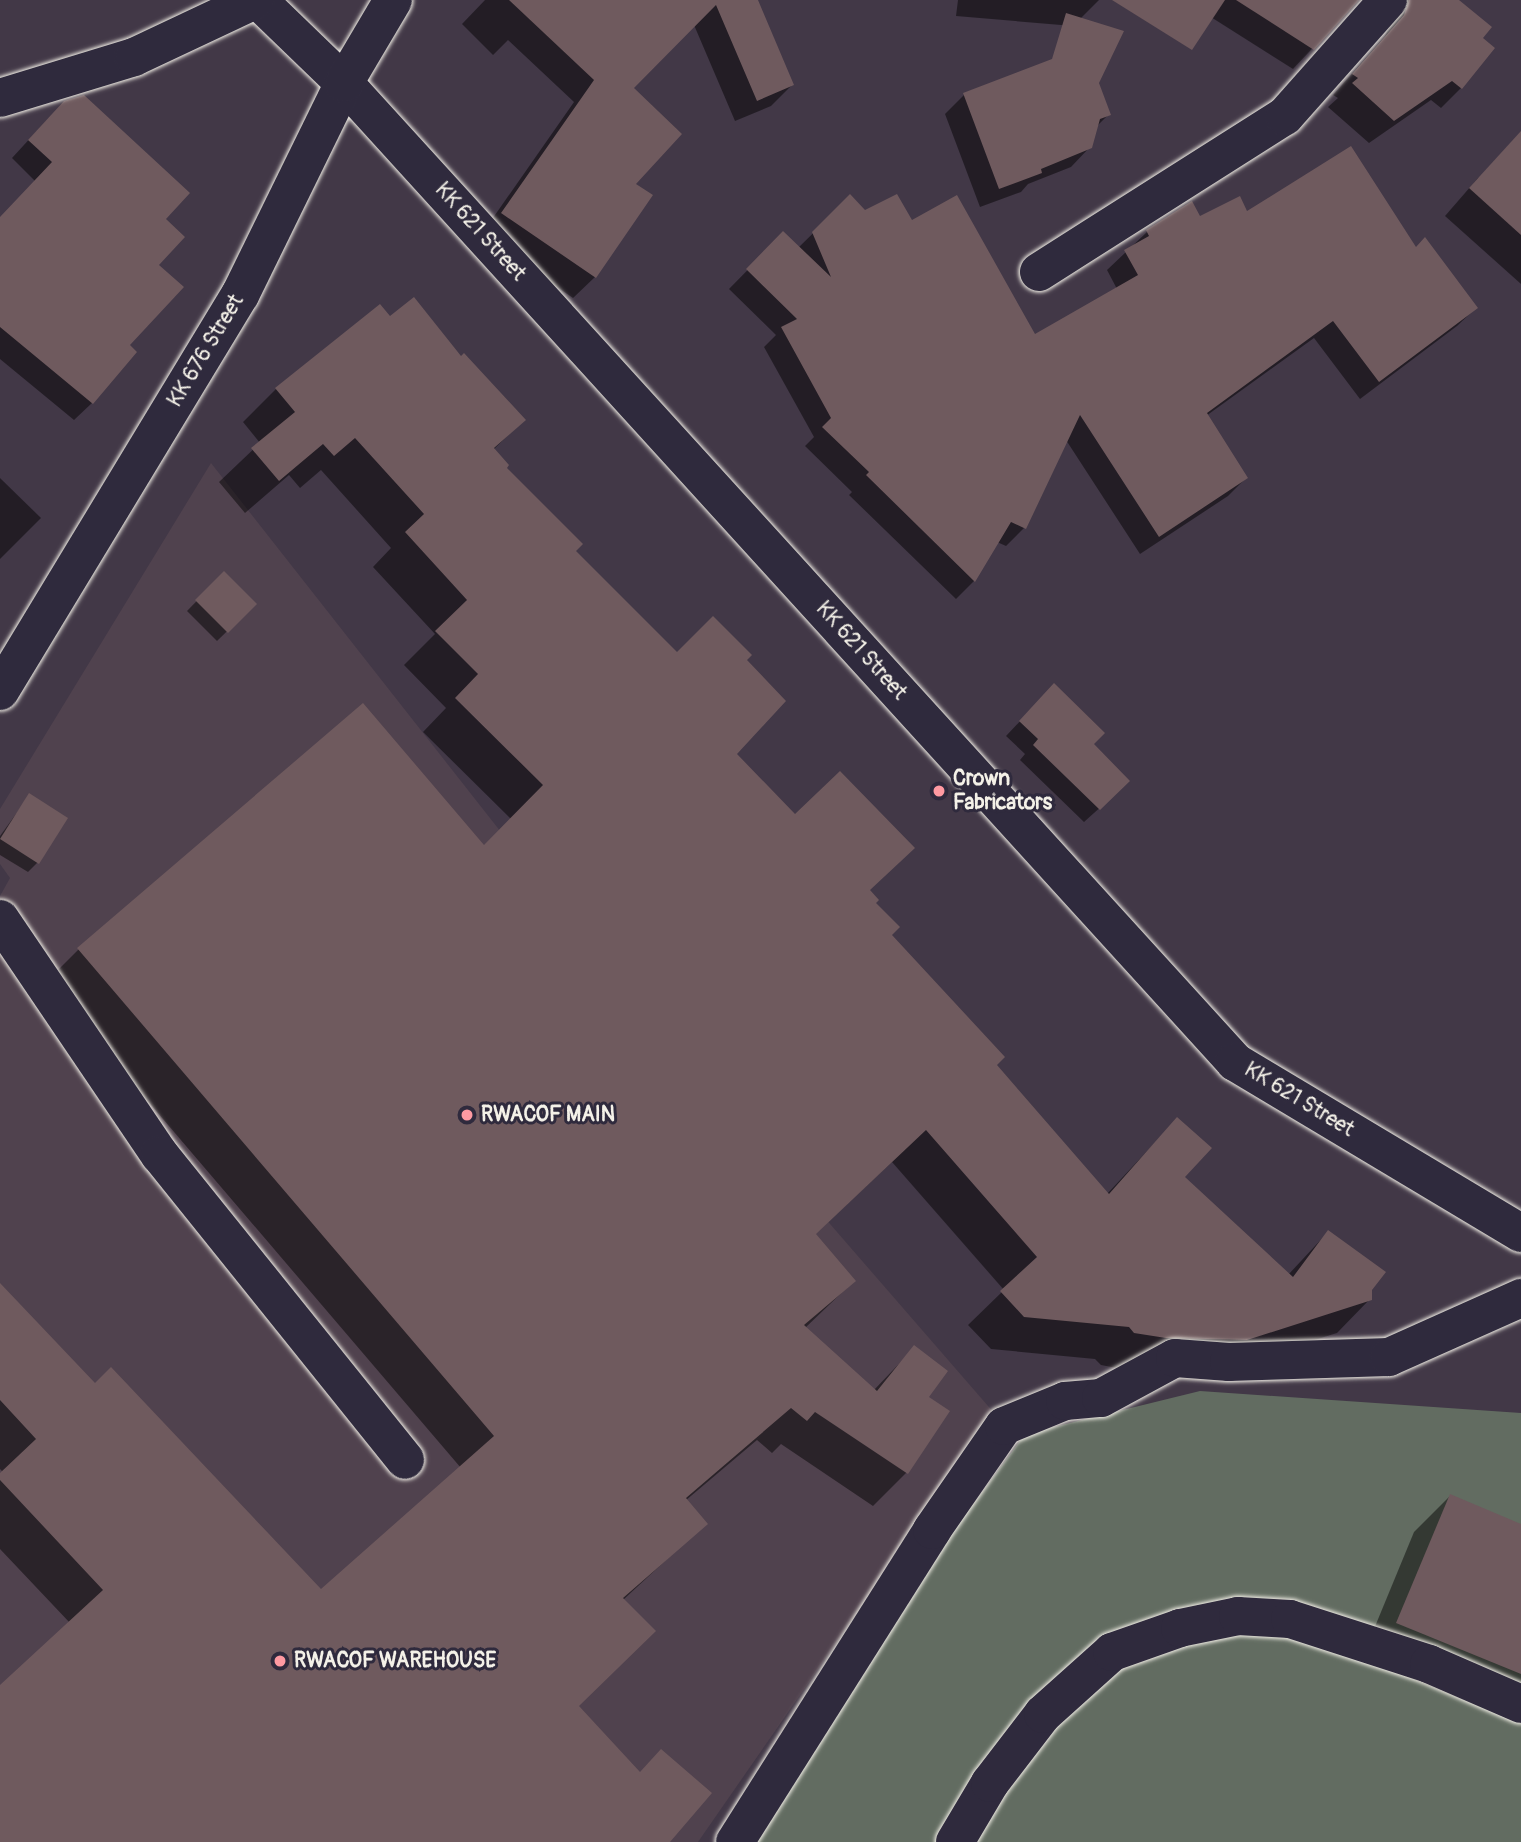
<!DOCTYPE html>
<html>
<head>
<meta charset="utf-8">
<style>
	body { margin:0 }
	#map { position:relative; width:1521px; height:1842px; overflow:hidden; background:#423847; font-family:Pangolin,sans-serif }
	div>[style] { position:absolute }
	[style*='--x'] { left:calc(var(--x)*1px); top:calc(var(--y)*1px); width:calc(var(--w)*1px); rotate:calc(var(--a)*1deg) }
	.built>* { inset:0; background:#50424e }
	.green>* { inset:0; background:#626c61 }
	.shadow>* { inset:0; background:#0007 }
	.building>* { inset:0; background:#6f5a5e }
	.roads { filter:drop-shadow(0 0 2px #f4f1e8) drop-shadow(0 0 2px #f4f1e8) }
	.minor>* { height:38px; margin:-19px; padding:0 19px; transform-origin:19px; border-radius:19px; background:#2f2a3d }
	.dots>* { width:19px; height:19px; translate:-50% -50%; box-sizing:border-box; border:4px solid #2f2a3d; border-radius:50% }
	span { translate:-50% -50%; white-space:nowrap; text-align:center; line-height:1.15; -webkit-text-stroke:6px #2f2a3d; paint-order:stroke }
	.street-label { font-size:21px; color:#f4f1e8 }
	.poi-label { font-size:21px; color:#f4f1e8; font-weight:700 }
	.left { translate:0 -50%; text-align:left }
</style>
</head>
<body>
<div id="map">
	<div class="built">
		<i style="clip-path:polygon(211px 463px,607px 967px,995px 1414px,698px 1842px,0 1842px,0 896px,10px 878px,0 864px,0 809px)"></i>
	</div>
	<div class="green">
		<i style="clip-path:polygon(1200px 1391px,1521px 1413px,1521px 1842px,724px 1842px,1025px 1434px)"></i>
	</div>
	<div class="shadow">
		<i style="clip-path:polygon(485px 0,756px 0,792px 85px,771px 106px,735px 121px,694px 25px,631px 88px,633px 184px,595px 277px,573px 298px,481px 235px,574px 102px,508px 40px,493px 55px,462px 24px)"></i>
		<i style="clip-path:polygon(958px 0,1099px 0,1073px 26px,956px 16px)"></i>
		<i style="clip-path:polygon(1184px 0,1358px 0,1293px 69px)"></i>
		<i style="clip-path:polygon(1400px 0,1457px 0,1480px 38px,1461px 88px,1441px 108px,1431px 100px,1369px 143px,1328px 107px,1338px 98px,1333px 95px,1385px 36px)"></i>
		<i style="clip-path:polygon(1097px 82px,1109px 114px,1095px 128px,1090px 147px,1071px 167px,1028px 184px,1021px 192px,980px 207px,945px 114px,964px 95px)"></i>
		<i style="clip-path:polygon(46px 121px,164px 219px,157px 265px,127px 346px,92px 403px,74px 420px,0 359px,0 219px,35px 181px,12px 158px)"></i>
		<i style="clip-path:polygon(1521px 165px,1521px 284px,1445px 216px,1478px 178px)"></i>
		<i style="clip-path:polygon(850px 197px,864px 212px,911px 223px,1035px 336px,1117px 289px,1107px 270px,1147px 232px,1199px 219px,1247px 214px,1416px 249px,1476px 308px,1457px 326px,1360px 399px,1314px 338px,1206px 416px,1246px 478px,1228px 496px,1140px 554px,1066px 440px,1024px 528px,1006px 546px,997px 542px,974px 581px,956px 599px,849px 495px,852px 492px,805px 446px,814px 437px,764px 347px,776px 335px,729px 289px,783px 234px,798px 248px)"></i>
		<i style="clip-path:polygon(380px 307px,390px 319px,461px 359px,524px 420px,493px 450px,504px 468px,573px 551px,677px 654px,745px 660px,734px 754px,868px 891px,890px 935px,995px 1065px,1107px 1194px,1177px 1119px,1182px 1177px,1288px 1275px,1328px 1232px,1371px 1290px,1370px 1299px,1337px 1333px,1212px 1372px,1132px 1371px,1101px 1365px,1095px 1359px,991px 1349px,968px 1325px,1004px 1290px,892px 1162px,814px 1235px,854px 1281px,805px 1328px,874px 1390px,914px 1348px,926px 1398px,906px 1473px,873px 1506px,781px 1444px,772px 1453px,757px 1440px,685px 1501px,705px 1524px,623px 1600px,577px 1707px,668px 1842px,0 1842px,0 1687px,70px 1623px,0 1549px,0 1475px,3px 1472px,0 1469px,0 1286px,95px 1385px,321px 1592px,461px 1468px,46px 982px,79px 949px,484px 847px,511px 819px,423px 732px,446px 708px,404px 665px,435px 634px,373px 567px,391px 548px,321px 470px,300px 488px,289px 475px,245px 513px,219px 482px,260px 443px,243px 422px,276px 389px)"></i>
		<i style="clip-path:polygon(0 478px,41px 518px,0 559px)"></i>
		<i style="clip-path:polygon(224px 573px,255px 604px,217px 641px,187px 611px)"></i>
		<i style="clip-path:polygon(1040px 700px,1091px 744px,1114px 795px,1084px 822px,1020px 760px,1025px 754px,1006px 736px)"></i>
		<i style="clip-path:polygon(29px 796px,38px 862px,28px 872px,0 855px,0 836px)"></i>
		<i style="clip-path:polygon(1450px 1496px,1521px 1526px,1521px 1724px,1362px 1658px,1414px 1532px)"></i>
	</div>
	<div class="building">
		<i style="clip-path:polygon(509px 0,758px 0,794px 85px,757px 101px,716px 5px,634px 88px,682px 134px,636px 184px,653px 195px,596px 278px,501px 213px,594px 80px)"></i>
		<i style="clip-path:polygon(1112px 0,1225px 0,1192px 50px)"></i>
		<i style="clip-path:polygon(1236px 0,1359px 0,1314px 50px)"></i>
		<i style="clip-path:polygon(1409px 0,1459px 0,1492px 27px,1483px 38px,1495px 48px,1462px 89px,1452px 81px,1394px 121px,1352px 83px,1358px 78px,1352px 74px,1404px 15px)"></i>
		<i style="clip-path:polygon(1066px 13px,1124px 31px,1099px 83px,1111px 115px,1100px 119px,1092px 148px,1041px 169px,1042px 173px,999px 189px,963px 93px,1052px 59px)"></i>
		<i style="clip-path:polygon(84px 95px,190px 193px,166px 219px,185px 237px,159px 265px,184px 287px,130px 345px,137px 352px,93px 404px,0 327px,0 217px,52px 162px,28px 140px,64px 101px)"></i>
		<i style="clip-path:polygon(1521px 131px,1521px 235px,1469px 188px)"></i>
		<i style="clip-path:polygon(1351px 146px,1416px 247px,1425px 237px,1478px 308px,1379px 382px,1333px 321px,1207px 413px,1248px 478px,1159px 537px,1080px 415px,1026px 529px,1011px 522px,975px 582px,866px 475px,869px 472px,822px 427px,831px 418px,781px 327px,797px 319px,746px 269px,783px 231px,831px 277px,812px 232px,850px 194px,865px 210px,897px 194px,912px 220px,957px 195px,1035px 334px,1138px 275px,1124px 250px,1149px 236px,1146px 230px,1192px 201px,1200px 216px,1240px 196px,1247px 211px)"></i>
		<i style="clip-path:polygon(414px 297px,461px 356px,464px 353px,526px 420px,494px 448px,509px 465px,507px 468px,583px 544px,576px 551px,677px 652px,713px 616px,752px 655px,747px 660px,786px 701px,737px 754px,795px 814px,840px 771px,915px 848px,870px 890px,879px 900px,876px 903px,900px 927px,892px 935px,1005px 1057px,997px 1065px,1109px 1194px,1177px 1117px,1212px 1148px,1185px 1177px,1293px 1277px,1328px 1230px,1386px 1272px,1372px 1290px,1372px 1300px,1247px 1340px,1166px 1338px,1134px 1333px,1129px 1327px,1024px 1317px,1000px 1291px,1037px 1257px,926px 1130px,816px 1234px,856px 1281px,804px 1325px,877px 1391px,914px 1345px,948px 1371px,929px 1397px,950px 1411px,908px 1474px,815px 1412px,807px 1421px,791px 1408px,686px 1498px,708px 1524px,623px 1598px,656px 1631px,579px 1706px,640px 1772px,661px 1749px,712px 1793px,670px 1842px,0 1842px,0 1685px,103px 1590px,0 1480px,0 1473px,36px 1439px,0 1400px,0 1283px,95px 1383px,111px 1367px,321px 1589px,494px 1436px,77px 948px,363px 703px,484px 845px,543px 785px,455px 698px,478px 674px,435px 631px,467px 600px,405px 532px,424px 514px,355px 438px,334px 456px,323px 444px,279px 481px,251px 448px,295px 412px,275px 388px,380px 304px,390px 316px)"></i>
		<i style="clip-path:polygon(224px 571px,257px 604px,228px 633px,195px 600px)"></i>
		<i style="clip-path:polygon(1054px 683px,1105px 733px,1094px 744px,1130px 781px,1100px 810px,1033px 745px,1038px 739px,1019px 721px)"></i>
		<i style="clip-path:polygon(29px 793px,68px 818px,39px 864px,0 839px)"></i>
		<i style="clip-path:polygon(1450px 1494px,1521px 1524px,1521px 1674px,1396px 1623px)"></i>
	</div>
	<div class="roads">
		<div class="minor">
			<i style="--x:258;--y:0;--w:120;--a:44"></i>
			<i style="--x:344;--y:83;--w:1324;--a:47.69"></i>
			<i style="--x:1235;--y:1062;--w:333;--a:30.9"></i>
			<i style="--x:0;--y:98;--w:140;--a:-17"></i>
			<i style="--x:134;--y:57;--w:134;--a:-25.2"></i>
			<i style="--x:1039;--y:272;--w:291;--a:-32.4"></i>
			<i style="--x:1285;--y:116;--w:155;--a:-48.4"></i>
			<i style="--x:0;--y:691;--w:463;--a:-58.8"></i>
			<i style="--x:240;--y:295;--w:236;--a:-63.9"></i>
			<i style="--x:344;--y:83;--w:96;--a:-59.4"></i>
			<i style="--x:0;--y:919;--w:285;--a:55.9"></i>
			<i style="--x:160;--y:1155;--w:391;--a:51.2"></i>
			<i style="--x:735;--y:1842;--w:369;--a:-57.7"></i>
			<i style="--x:932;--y:1530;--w:126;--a:-55.3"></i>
			<i style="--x:1004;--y:1426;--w:66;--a:-22.3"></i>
			<i style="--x:1065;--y:1401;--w:36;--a:-5"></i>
			<i style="--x:1101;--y:1398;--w:84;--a:-28.4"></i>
			<i style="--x:1175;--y:1358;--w:54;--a:4.2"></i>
			<i style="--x:1229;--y:1362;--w:160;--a:-1.8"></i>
			<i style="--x:1389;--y:1357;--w:145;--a:-24.1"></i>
			<i style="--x:955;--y:1842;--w:69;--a:-59.3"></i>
			<i style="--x:990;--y:1783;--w:87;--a:-52.5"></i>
			<i style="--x:1043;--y:1714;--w:93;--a:-41.9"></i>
			<i style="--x:1112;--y:1652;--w:72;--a:-19.4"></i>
			<i style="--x:1180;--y:1628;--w:59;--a:-11.7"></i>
			<i style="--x:1238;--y:1616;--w:52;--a:3.3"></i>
			<i style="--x:1290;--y:1619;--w:146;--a:17.9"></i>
			<i style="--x:1429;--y:1664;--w:100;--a:23.5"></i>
		</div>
	</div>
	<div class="dots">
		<i style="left:939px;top:791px;background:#ff9aa2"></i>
		<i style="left:467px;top:1115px;background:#ff9aa2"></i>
		<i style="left:280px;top:1661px;background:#ff9aa2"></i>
	</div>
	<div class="street-label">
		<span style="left:480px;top:232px;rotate:48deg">KK 621 Street</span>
		<span style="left:206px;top:351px;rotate:-59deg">KK 676 Street</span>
		<span style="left:861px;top:651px;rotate:48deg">KK 621 Street</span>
		<span style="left:1299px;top:1100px;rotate:31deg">KK 621 Street</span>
	</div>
	<div class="poi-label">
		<span class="left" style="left:953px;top:791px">Crown<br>Fabricators</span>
		<span class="left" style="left:481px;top:1115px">RWACOF MAIN</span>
		<span class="left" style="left:294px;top:1661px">RWACOF WAREHOUSE</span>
	</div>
</div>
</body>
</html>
